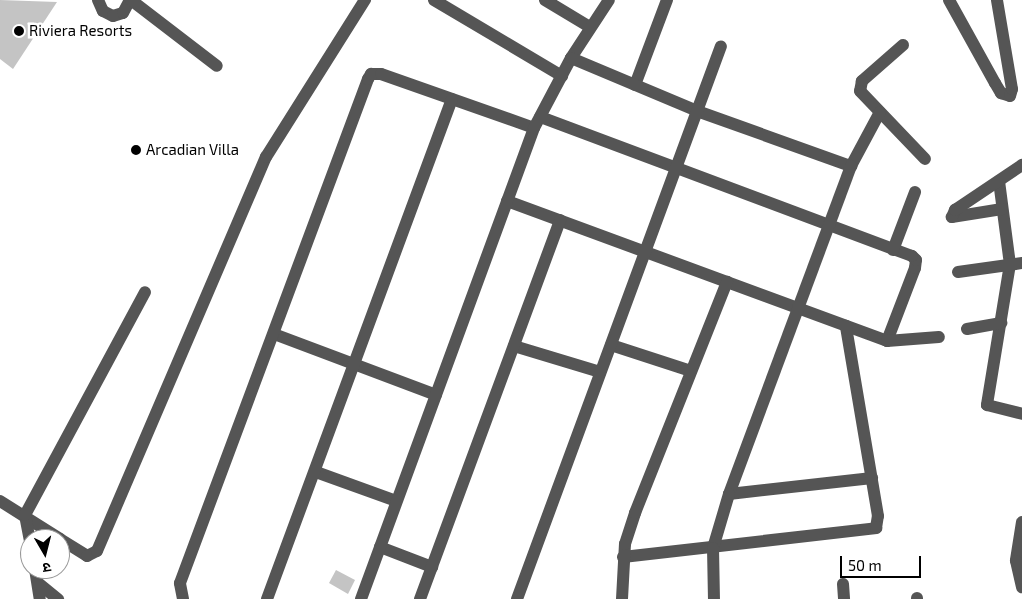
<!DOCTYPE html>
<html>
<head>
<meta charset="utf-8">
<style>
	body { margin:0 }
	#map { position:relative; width:1022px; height:599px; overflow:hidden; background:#fff; font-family:"Exo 2","Noto Sans Devanagari",sans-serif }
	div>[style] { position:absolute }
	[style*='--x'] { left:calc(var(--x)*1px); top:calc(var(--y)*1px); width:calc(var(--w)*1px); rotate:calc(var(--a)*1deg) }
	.building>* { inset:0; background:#c4c4c4 }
	.minor>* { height:12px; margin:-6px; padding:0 6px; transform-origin:6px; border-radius:6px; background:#555 }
	.dots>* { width:14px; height:14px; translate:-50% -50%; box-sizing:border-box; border:2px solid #fff; border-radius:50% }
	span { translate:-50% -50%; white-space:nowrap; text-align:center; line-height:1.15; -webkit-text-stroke:5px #fff; paint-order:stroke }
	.poi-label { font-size:15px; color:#000 }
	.left { translate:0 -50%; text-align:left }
	.north { position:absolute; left:20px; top:529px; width:50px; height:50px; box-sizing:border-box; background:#fff; border:1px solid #999; border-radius:50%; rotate:172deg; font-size:14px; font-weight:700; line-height:20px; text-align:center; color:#000 }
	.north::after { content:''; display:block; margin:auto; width:18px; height:22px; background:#000; clip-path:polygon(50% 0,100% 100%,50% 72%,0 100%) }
	.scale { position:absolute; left:840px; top:556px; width:81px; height:22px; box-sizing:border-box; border:2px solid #000; border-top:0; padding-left:6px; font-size:15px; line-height:18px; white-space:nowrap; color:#000; -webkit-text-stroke:4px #fff; paint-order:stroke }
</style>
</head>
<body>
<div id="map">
	<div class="building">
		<i style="clip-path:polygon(0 0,57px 2px,13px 69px,0 59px)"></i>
		<i style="clip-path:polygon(336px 570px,355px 580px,348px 594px,329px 583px)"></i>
	</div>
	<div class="minor">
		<i style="--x:98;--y:0;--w:12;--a:66"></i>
		<i style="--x:103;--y:11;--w:11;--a:27"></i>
		<i style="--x:113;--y:16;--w:10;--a:-17"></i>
		<i style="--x:123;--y:13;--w:15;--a:-62"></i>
		<i style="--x:131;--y:0;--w:108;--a:37.5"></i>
		<i style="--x:434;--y:0;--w:149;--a:30.7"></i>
		<i style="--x:545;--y:0;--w:52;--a:31"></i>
		<i style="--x:949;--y:0;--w:95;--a:61"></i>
		<i style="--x:995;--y:83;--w:12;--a:59"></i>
		<i style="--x:1001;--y:93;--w:9;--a:18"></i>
		<i style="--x:1010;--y:96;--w:7;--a:-74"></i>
		<i style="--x:1012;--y:89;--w:90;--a:-99.6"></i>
		<i style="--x:903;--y:45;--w:55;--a:138.7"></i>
		<i style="--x:862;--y:81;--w:10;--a:101"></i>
		<i style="--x:860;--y:91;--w:94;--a:46.3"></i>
		<i style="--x:571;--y:58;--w:69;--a:-56.8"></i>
		<i style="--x:635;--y:85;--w:91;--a:-69.4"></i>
		<i style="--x:851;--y:166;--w:61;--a:-61.8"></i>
		<i style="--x:999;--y:181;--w:84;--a:82.5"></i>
		<i style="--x:1010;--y:264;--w:143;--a:99.3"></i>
		<i style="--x:987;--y:405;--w:36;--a:14"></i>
		<i style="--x:507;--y:201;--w:405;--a:20.2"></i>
		<i style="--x:887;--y:341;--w:78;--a:-69"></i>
		<i style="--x:915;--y:268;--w:8;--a:-83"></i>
		<i style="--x:916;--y:260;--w:6;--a:-135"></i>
		<i style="--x:912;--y:256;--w:397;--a:-159.5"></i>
		<i style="--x:1002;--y:209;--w:51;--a:170.9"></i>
		<i style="--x:952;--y:217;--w:8;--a:-67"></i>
		<i style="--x:955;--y:210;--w:81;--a:-33.9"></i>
		<i style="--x:893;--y:250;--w:62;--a:-69.2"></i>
		<i style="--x:958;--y:272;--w:65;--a:-8"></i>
		<i style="--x:967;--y:329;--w:35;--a:-10"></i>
		<i style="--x:274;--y:334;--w:173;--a:20.6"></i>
		<i style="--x:887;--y:341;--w:52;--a:-4.4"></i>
		<i style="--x:611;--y:345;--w:84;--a:18"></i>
		<i style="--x:514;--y:346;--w:90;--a:16.8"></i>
		<i style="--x:316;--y:472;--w:85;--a:19.9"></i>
		<i style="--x:729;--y:494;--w:144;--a:-6.4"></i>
		<i style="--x:0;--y:501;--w:71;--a:32.3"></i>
		<i style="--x:1022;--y:522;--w:39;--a:99"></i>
		<i style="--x:1016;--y:561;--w:27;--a:77"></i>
		<i style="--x:60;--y:539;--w:32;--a:32"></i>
		<i style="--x:87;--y:556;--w:11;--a:-27"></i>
		<i style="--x:97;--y:551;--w:429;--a:-66.8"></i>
		<i style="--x:266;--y:157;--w:186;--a:-57.8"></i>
		<i style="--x:30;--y:541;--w:26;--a:-101"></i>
		<i style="--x:25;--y:515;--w:253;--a:-61.7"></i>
		<i style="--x:380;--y:547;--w:56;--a:21"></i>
		<i style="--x:623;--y:557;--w:255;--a:-6.5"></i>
		<i style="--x:876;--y:528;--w:12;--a:-81"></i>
		<i style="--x:878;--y:516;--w:193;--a:-99.6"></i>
		<i style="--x:35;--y:569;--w:30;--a:81"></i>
		<i style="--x:38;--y:583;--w:26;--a:39"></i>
		<i style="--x:843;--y:584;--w:15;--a:86"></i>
		<i style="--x:183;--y:599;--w:16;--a:-101"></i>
		<i style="--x:180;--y:583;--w:538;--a:-69.54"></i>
		<i style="--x:368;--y:79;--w:6;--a:-59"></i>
		<i style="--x:371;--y:74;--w:10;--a:0"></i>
		<i style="--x:381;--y:74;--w:162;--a:19.4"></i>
		<i style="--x:267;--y:599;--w:533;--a:-69.7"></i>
		<i style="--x:361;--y:599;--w:502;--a:-69.83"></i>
		<i style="--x:534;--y:128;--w:79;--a:-62.1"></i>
		<i style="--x:571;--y:58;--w:137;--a:22.8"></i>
		<i style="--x:697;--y:111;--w:164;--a:19.7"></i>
		<i style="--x:851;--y:166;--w:350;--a:110.4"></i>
		<i style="--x:729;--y:494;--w:56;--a:106.5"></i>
		<i style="--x:713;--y:548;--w:51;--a:88.9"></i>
		<i style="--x:420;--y:599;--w:404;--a:-69.7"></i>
		<i style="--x:517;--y:599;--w:589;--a:-69.75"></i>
		<i style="--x:622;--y:599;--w:55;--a:-86.9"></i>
		<i style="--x:625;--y:544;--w:33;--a:-72"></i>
		<i style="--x:635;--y:513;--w:249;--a:-68.3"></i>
		<i style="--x:917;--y:599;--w:1;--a:-90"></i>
	</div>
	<div class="dots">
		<i style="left:19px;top:31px;background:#000"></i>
		<i style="left:136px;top:150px;background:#000"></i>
	</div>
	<div class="poi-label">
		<span class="left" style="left:29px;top:31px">Riviera Resorts</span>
		<span class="left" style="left:146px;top:150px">Arcadian Villa</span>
	</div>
	<div class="north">उ</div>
	<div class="scale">50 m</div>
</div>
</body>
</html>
